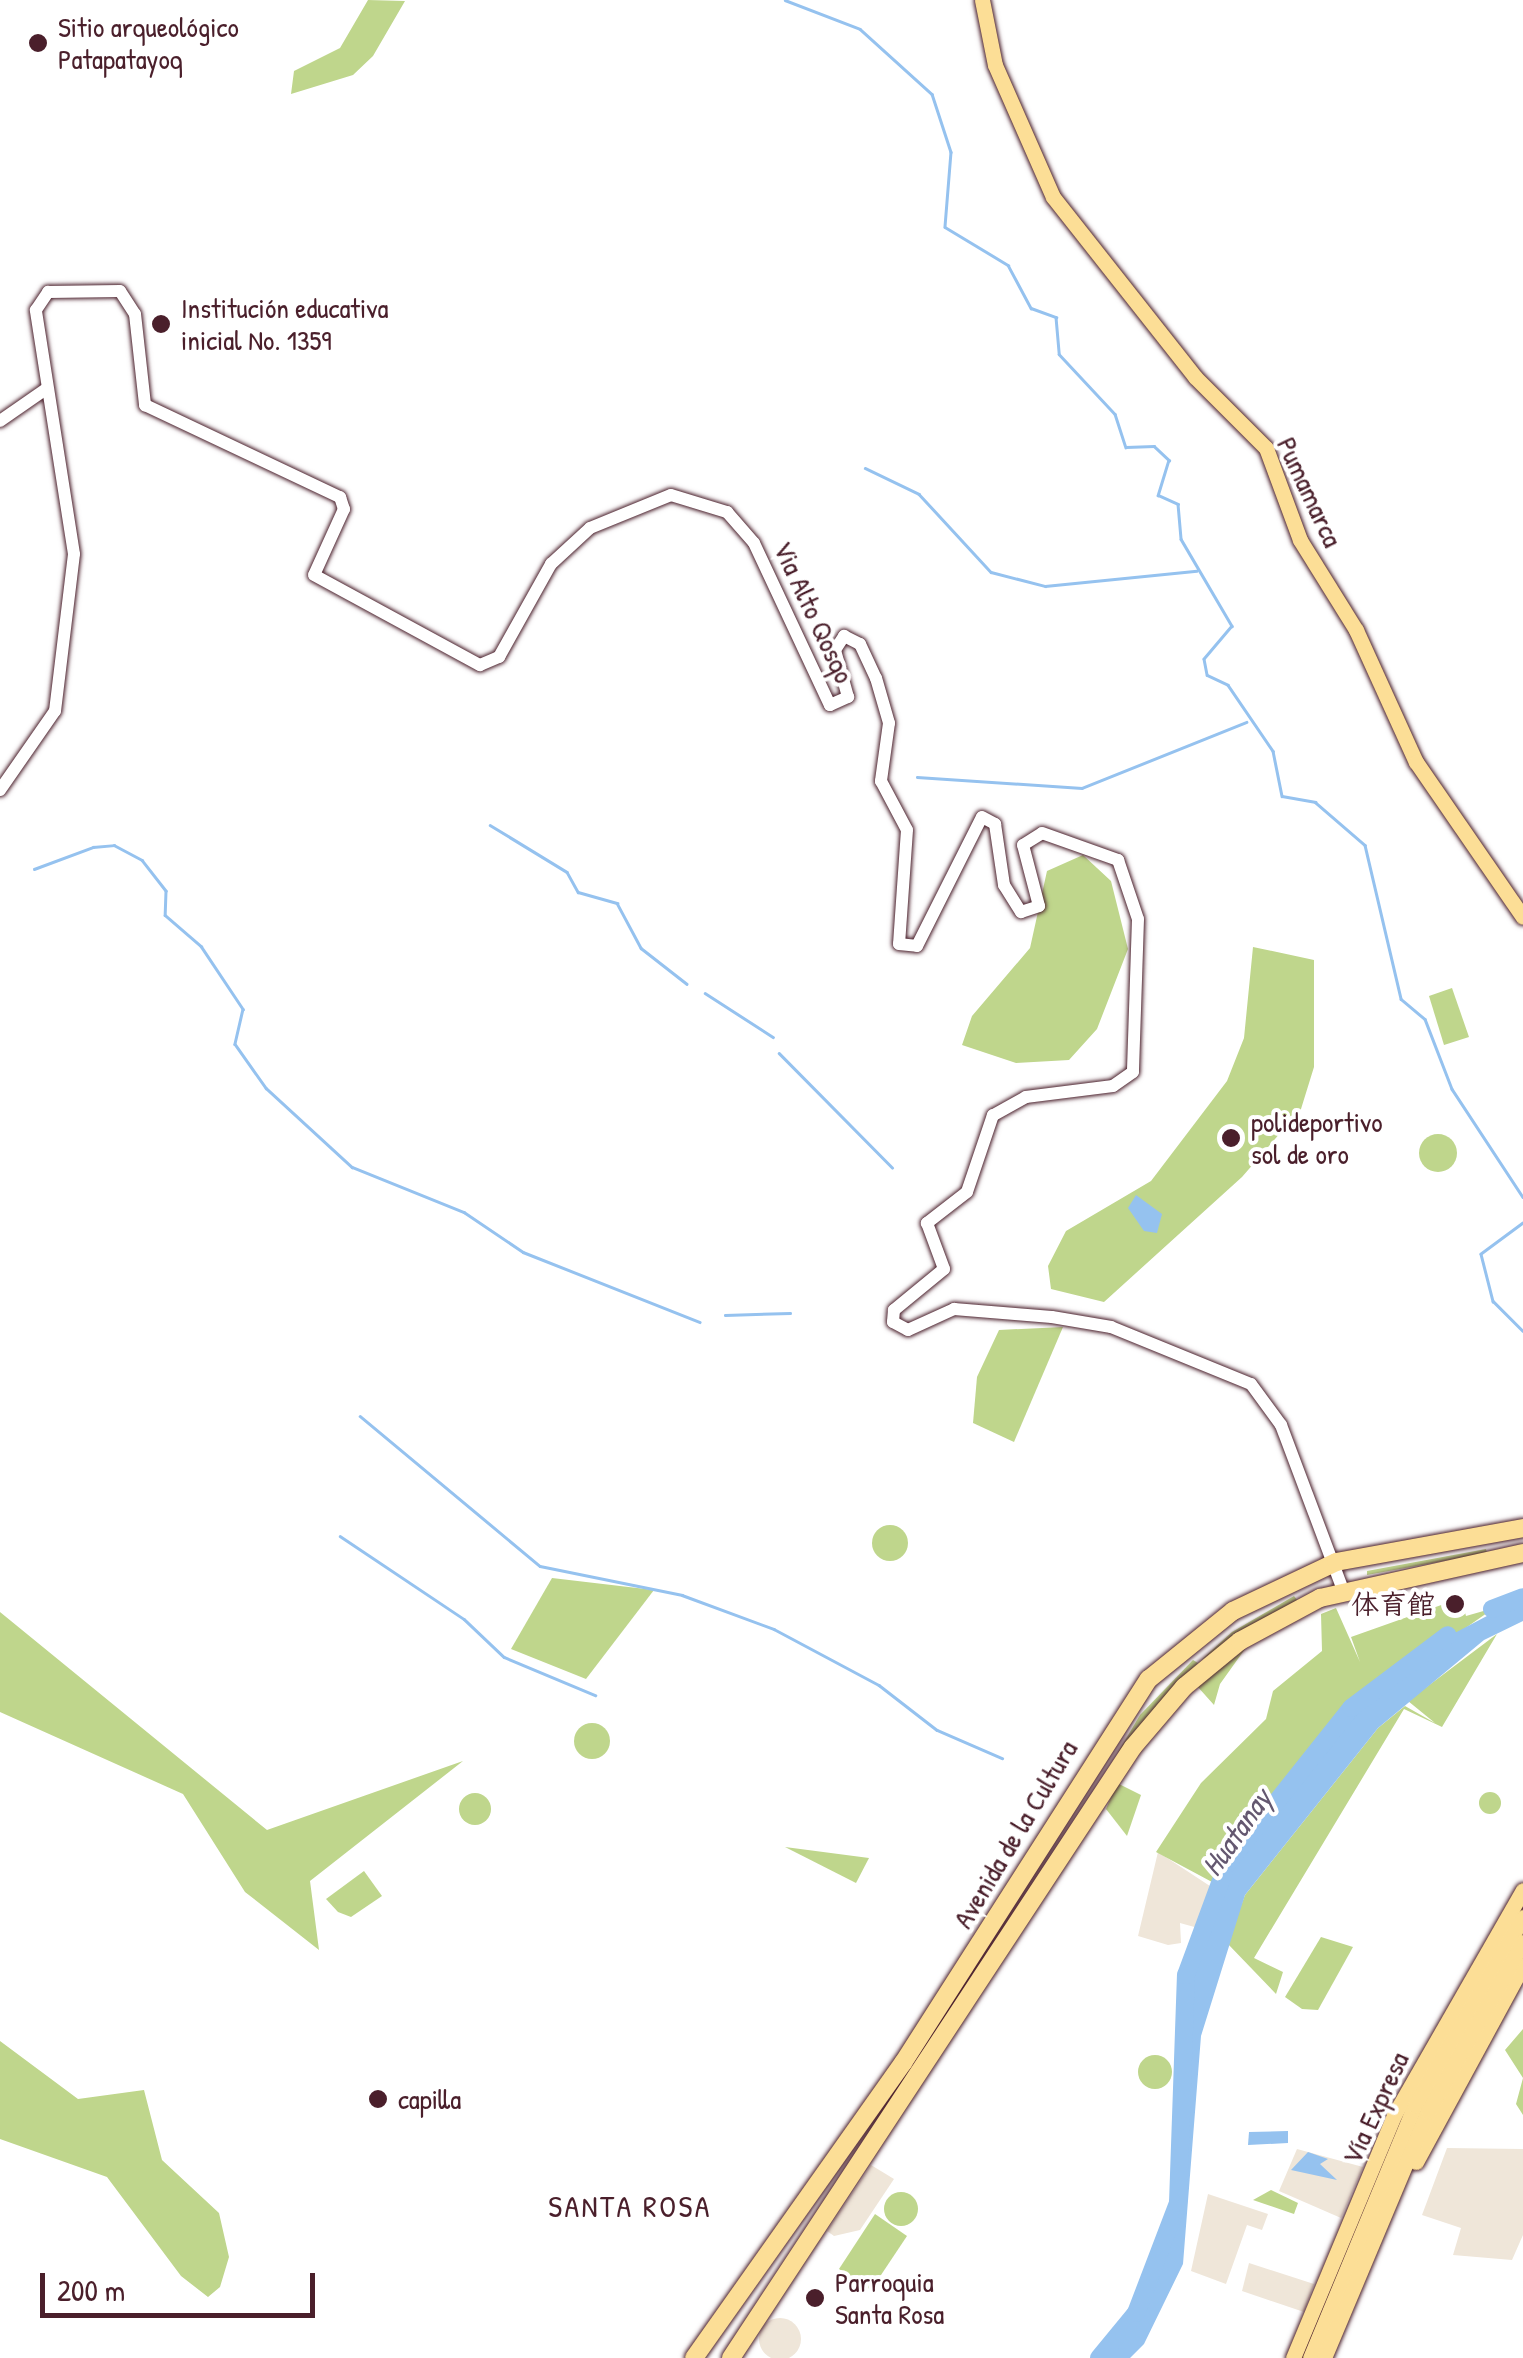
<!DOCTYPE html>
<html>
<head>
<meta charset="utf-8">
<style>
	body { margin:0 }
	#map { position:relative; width:1523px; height:2358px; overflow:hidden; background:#fff; font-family:"Patrick Hand","LXGW WenKai TC",sans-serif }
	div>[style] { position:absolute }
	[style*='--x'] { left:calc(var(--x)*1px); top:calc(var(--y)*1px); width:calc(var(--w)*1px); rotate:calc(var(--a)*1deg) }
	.built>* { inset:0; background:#efe6d9 }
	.round { border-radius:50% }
	.green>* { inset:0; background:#bfd68c }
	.water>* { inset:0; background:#95c2ef }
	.stream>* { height:2.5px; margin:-1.25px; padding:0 1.25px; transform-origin:1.25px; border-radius:1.25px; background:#95c2ef }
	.river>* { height:18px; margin:-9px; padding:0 9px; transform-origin:9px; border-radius:9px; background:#95c2ef }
	.roads { filter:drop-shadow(0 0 2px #4a1f2b) drop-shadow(0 0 2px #4a1f2b) }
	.minor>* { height:12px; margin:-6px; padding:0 6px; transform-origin:6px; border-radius:6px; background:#fff }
	.major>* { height:15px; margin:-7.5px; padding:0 7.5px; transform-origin:7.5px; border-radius:7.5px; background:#fcde96 }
	.highway>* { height:18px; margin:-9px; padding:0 9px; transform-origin:9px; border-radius:9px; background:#fcde96 }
	.dots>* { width:28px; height:28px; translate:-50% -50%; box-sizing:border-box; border:5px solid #fff; border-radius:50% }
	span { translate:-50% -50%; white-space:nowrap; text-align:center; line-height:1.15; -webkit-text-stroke:8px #fff; paint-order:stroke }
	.poi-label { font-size:28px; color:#4a1f2b }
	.left { translate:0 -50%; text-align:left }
	.right { translate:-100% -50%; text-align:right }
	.street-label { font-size:28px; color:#4a1f2b }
	.water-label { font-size:30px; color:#645870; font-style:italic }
	.neighbourhood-label { font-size:30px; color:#4a1f2b; letter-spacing:2.5px }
	.scale { position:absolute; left:40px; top:2273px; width:275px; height:45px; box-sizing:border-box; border:5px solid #4a1f2b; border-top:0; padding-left:12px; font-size:30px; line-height:35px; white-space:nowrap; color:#4a1f2b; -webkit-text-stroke:8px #fff; paint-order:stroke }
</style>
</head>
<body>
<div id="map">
	<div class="built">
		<i style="clip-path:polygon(1158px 1852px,1213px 1888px,1198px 1928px,1180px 1923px,1181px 1943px,1168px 1945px,1138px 1936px)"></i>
		<i style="clip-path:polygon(1447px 2148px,1523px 2149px,1523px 2235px,1512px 2260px,1453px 2255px,1461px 2228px,1422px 2215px)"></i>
		<i style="clip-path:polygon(1297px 2149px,1363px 2167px,1341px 2218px,1279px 2191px)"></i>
		<i style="clip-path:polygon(871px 2165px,894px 2179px,860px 2230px,834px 2236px,827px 2231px)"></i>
		<i style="clip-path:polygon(1208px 2194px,1268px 2214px,1262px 2230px,1247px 2225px,1226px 2284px,1191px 2271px)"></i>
		<i style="clip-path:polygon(1249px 2263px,1314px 2284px,1304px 2312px,1242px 2291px)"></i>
		<i class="round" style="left:759px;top:2318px;width:42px;height:42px"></i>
	</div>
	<div class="green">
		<i style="clip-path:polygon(368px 0,405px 1px,373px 56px,353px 75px,291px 94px,294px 71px,340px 48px)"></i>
		<i style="clip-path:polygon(1083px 855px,1111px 881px,1128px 949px,1097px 1029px,1069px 1060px,1016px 1063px,962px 1045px,972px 1016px,1030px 948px,1047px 871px)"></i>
		<i style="clip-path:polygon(1253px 947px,1314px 960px,1314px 1067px,1301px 1109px,1242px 1177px,1104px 1302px,1051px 1289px,1048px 1266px,1066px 1231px,1151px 1181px,1227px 1081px,1244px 1038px)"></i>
		<i style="clip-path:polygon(1452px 988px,1469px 1037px,1444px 1045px,1429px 996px)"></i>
		<i class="round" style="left:1419px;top:1134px;width:38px;height:38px"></i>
		<i style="clip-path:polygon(1063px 1327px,1014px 1442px,973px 1423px,977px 1377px,999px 1330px)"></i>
		<i class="round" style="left:872px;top:1525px;width:36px;height:36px"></i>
		<i style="clip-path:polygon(1486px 1549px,1487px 1553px,1367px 1575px,1367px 1571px)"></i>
		<i style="clip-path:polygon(552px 1578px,654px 1590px,586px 1679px,511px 1649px)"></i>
		<i style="clip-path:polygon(1294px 1596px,1298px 1601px,1201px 1660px,1232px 1632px)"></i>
		<i style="clip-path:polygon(1461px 1598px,1466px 1616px,1494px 1608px,1349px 1710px,1212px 1882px,1156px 1852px,1201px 1783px,1266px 1719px,1273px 1691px,1322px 1651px,1321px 1614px,1336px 1608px,1360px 1662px,1351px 1637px)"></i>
		<i style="clip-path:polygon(0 1612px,267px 1830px,463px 1761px,310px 1881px,319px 1950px,245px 1892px,183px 1794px,0 1712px)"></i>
		<i style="clip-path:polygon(1497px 1634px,1442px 1727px,1404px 1709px,1254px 1958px,1283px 1972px,1276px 1994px,1227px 1943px,1245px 1895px,1378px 1728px,1405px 1706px,1435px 1723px,1408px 1701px)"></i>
		<i style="clip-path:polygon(1245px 1649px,1220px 1684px,1214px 1705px,1197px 1686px)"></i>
		<i style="clip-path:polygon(1193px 1660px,1198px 1663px,1117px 1754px,1140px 1715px)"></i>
		<i class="round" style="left:574px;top:1723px;width:36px;height:36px"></i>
		<i style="clip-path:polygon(1117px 1783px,1141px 1795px,1127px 1836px,1106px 1809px)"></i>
		<i class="round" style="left:1479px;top:1792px;width:22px;height:22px"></i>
		<i class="round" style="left:459px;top:1793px;width:32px;height:32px"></i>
		<i style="clip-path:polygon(785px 1847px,869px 1858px,856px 1883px)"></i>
		<i style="clip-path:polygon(364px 1871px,382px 1896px,351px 1917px,338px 1912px,326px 1899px)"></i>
		<i style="clip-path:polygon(1321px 1937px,1353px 1947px,1318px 2010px,1302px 2009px,1285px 1997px)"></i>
		<i style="clip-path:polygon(1523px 2029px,1523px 2115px,1516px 2104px,1523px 2078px,1505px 2050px)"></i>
		<i style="clip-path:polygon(0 2041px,78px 2099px,144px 2090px,162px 2160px,219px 2213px,229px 2257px,220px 2287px,208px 2297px,181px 2276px,107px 2177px,0 2139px)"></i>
		<i class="round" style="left:1138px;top:2055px;width:34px;height:34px"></i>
		<i style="clip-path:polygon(1271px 2190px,1298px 2203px,1294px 2214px,1253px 2200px)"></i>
		<i class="round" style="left:884px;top:2192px;width:34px;height:34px"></i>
		<i style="clip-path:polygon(875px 2214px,907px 2236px,871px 2290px,839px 2269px)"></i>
	</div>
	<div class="water">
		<i style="clip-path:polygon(1136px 1195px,1162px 1214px,1157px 1233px,1144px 1231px,1128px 1208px)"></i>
		<i style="clip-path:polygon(1523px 1597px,1523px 1621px,1484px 1640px,1378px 1728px,1245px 1895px,1201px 2036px,1183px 2264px,1144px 2344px,1130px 2358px,1099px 2358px,1136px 2313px,1178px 2204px,1186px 1975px,1227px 1864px,1351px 1708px,1430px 1646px)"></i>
		<i style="clip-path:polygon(1288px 2131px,1288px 2143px,1248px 2145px,1249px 2132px)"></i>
		<i style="clip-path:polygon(1308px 2152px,1328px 2159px,1320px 2164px,1337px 2180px,1291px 2170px)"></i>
	</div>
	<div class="stream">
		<i style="--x:785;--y:0;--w:80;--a:21.1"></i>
		<i style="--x:860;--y:29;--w:97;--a:42.1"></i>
		<i style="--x:932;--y:94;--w:61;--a:71.9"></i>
		<i style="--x:951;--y:152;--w:75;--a:94.6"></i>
		<i style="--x:945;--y:227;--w:74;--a:31.1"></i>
		<i style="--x:1008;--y:265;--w:49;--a:61.9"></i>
		<i style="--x:1031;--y:308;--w:27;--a:20"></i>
		<i style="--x:1056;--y:317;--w:37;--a:85"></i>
		<i style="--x:1059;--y:354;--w:82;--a:47"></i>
		<i style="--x:1115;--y:414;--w:35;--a:72"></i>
		<i style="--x:1126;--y:447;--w:28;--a:-2"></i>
		<i style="--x:1154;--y:446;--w:21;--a:43"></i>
		<i style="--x:1169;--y:460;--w:37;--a:107"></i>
		<i style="--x:1158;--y:495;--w:22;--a:24"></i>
		<i style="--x:1178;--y:504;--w:35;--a:85"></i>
		<i style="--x:1181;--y:539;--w:101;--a:59.6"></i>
		<i style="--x:1232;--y:626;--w:43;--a:130.3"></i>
		<i style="--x:1204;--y:659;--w:16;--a:79"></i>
		<i style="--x:1207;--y:675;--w:23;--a:25"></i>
		<i style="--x:1228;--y:685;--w:80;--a:55.7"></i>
		<i style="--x:1273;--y:751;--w:46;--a:78.7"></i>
		<i style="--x:1282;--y:796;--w:34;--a:10"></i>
		<i style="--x:1315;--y:802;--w:66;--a:40.7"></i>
		<i style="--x:1365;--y:845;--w:158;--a:76.8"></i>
		<i style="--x:1401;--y:999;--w:31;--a:40"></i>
		<i style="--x:1425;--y:1019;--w:75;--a:68.9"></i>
		<i style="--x:1452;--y:1089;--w:129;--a:56.7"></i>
		<i style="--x:865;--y:468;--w:60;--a:25.7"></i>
		<i style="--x:919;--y:494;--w:106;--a:47.3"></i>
		<i style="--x:991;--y:572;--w:56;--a:14.5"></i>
		<i style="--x:1045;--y:586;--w:152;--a:-5.7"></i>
		<i style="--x:917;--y:777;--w:165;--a:3.8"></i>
		<i style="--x:1082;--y:788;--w:177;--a:-21.9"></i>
		<i style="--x:490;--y:825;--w:90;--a:31.4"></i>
		<i style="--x:567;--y:872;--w:23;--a:61"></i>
		<i style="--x:578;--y:892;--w:41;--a:15.8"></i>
		<i style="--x:617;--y:903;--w:51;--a:61.9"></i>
		<i style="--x:641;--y:948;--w:58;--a:38"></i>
		<i style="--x:34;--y:869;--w:63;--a:-20.4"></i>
		<i style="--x:93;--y:847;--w:21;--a:-5"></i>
		<i style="--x:114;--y:845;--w:32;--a:28"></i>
		<i style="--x:142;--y:860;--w:39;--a:52"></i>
		<i style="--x:166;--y:891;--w:24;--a:92"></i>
		<i style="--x:165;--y:915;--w:48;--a:40.7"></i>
		<i style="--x:201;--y:946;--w:76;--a:56.3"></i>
		<i style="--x:243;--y:1009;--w:36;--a:103"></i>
		<i style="--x:235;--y:1044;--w:54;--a:54.8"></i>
		<i style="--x:266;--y:1088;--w:117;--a:42.6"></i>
		<i style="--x:352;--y:1167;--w:121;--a:21.9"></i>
		<i style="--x:464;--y:1212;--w:71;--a:34.1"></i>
		<i style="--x:523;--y:1252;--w:190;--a:21.6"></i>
		<i style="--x:705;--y:993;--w:81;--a:32.9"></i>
		<i style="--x:779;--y:1053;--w:161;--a:45.3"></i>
		<i style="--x:1523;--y:1223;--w:52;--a:143.6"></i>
		<i style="--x:1481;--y:1254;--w:49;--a:75.7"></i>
		<i style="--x:1493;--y:1301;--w:42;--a:45"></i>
		<i style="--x:725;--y:1315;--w:65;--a:-1.8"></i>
		<i style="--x:360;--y:1416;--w:234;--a:39.8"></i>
		<i style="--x:540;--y:1566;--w:145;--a:11.5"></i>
		<i style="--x:682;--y:1595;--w:98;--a:20.3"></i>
		<i style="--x:774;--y:1629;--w:119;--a:28.1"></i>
		<i style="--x:879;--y:1685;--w:73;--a:37.8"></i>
		<i style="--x:937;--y:1730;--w:71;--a:23.3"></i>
		<i style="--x:340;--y:1536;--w:149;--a:33.8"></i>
		<i style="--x:464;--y:1619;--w:55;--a:43.5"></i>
		<i style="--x:504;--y:1657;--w:99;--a:22.7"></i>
	</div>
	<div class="river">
		<i style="--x:1492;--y:1609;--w:33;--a:-21"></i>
		<i style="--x:1099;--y:2358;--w:58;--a:-50.6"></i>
		<i style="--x:1136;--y:2313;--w:118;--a:-69.1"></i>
		<i style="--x:1178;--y:2203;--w:228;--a:-88"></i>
		<i style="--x:1186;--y:1975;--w:118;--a:-69.7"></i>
		<i style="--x:1227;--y:1864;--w:199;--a:-51.5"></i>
		<i style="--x:1351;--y:1708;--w:121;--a:-37"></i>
	</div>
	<div class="roads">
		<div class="minor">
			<i style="--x:0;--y:421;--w:56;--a:-34.8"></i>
			<i style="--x:0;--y:790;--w:96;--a:-55.2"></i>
			<i style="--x:55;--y:711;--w:158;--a:-83.1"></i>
			<i style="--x:74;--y:554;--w:247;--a:-98.9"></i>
			<i style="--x:36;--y:310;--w:22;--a:-56"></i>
			<i style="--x:48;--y:292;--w:72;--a:-0.8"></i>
			<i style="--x:120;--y:291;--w:27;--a:57"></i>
			<i style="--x:135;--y:314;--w:92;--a:83.7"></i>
			<i style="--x:145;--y:405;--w:216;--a:25.3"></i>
			<i style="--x:340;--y:497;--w:13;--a:72"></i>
			<i style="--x:344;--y:509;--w:72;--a:114.4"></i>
			<i style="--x:314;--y:575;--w:189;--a:28.5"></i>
			<i style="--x:480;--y:665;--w:21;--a:-23"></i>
			<i style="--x:499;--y:657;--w:107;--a:-60.8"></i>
			<i style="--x:551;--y:564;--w:53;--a:-42.7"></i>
			<i style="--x:590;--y:528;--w:87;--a:-22.2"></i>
			<i style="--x:671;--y:495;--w:59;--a:16.9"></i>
			<i style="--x:727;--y:512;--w:41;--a:48.9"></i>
			<i style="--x:754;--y:543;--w:179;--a:64.9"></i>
			<i style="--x:830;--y:705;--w:20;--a:-24"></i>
			<i style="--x:848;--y:697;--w:49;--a:-105.5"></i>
			<i style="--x:835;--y:650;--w:17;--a:-57"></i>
			<i style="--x:844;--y:636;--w:18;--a:27"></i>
			<i style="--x:860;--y:644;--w:38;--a:65"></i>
			<i style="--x:876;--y:678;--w:47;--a:73.9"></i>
			<i style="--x:889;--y:723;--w:59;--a:97.9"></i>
			<i style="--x:881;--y:781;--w:55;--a:62"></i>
			<i style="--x:907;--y:830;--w:114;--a:94"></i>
			<i style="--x:899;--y:944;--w:18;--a:6"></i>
			<i style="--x:917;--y:946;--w:144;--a:-63.3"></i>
			<i style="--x:982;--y:817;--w:15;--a:28"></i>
			<i style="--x:995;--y:824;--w:62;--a:81.6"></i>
			<i style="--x:1004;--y:885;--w:32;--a:58"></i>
			<i style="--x:1021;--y:912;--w:19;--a:-18"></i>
			<i style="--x:1039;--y:906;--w:63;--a:-104.7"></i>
			<i style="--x:1023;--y:845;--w:22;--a:-32"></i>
			<i style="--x:1042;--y:833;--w:81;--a:19.6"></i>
			<i style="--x:1118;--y:860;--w:62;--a:71.3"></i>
			<i style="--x:1138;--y:919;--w:153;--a:91.9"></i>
			<i style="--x:1133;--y:1072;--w:24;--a:145"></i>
			<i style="--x:1113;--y:1086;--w:88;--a:172.8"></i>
			<i style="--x:1026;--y:1097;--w:38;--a:151"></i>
			<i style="--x:993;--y:1115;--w:81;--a:108.7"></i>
			<i style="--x:967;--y:1192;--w:51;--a:142.2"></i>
			<i style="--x:927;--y:1223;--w:49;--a:69.7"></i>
			<i style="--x:944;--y:1269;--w:65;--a:140.6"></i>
			<i style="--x:894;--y:1310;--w:12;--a:95"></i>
			<i style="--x:893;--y:1322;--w:17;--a:28"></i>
			<i style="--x:908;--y:1330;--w:51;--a:-24.5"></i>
			<i style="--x:954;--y:1309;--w:98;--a:4.7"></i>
			<i style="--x:1052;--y:1317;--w:60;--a:9.6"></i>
			<i style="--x:1111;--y:1327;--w:151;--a:22.2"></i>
			<i style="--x:1251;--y:1384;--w:51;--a:53.8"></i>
			<i style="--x:1281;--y:1425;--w:176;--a:69.4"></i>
		</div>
		<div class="major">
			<i style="--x:982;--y:0;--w:66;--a:78.7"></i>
			<i style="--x:995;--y:65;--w:144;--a:66.3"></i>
			<i style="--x:1053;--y:197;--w:229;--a:51.7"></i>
			<i style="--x:1195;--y:377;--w:100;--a:45"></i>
			<i style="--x:1266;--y:448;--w:98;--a:69.7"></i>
			<i style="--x:1300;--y:540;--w:106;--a:58.1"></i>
			<i style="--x:1356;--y:630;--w:145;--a:65.6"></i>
			<i style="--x:1416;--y:762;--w:188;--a:55.4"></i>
			<i style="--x:1416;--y:2162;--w:224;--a:-61.5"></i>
			<i style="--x:1293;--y:2358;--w:263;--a:-67.4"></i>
			<i style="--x:1394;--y:2115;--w:259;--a:-60.2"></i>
			<i style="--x:1310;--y:2358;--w:274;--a:-67.5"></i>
			<i style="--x:1415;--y:2105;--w:217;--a:-60.1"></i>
			<i style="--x:1324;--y:2358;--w:268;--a:-67.2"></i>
			<i style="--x:1428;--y:2111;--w:194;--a:-60.7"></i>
		</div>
		<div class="highway">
			<i style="--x:694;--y:2358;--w:362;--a:-54.7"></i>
			<i style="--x:903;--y:2063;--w:456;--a:-57.4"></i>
			<i style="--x:1149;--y:1679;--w:108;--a:-39"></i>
			<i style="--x:1233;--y:1611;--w:114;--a:-25.4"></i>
			<i style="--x:1336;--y:1562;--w:190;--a:-10.3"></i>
			<i style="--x:731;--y:2358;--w:731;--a:-56.66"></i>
			<i style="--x:1133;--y:1747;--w:79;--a:-49.6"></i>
			<i style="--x:1184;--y:1687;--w:72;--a:-39.4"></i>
			<i style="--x:1240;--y:1641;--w:91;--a:-28.3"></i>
			<i style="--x:1320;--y:1598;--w:208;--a:-12.5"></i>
		</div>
	</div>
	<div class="dots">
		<i style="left:38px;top:43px;background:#4a1f2b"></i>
		<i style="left:161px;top:324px;background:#4a1f2b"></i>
		<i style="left:1231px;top:1138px;background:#4a1f2b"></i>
		<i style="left:1455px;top:1604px;background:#4a1f2b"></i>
		<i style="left:378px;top:2099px;background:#4a1f2b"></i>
		<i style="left:815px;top:2298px;background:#4a1f2b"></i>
	</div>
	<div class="poi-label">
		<span class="left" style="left:58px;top:43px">Sitio arqueológico<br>Patapatayoq</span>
		<span class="left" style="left:181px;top:324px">Institución educativa<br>inicial No. 1359</span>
		<span class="left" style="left:1251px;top:1138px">polideportivo<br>sol de oro</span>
		<span class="right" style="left:1435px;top:1604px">体育館</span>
		<span class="left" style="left:398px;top:2099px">capilla</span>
		<span class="left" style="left:835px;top:2298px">Parroquia<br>Santa Rosa</span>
	</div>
	<div class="street-label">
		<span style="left:1310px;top:492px;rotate:65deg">Pumamarca</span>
		<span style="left:814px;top:612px;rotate:65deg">Via Alto Qosqo</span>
		<span style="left:1015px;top:1834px;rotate:-59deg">Avenida de la Cultura</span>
		<span style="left:1375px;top:2108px;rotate:-65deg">Vía Expresa</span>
	</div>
	<div class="water-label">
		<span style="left:1236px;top:1832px;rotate:-55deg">Huatanay</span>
	</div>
	<div class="neighbourhood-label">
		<span style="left:630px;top:2206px">SANTA ROSA</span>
	</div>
	<div class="scale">200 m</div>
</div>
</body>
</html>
